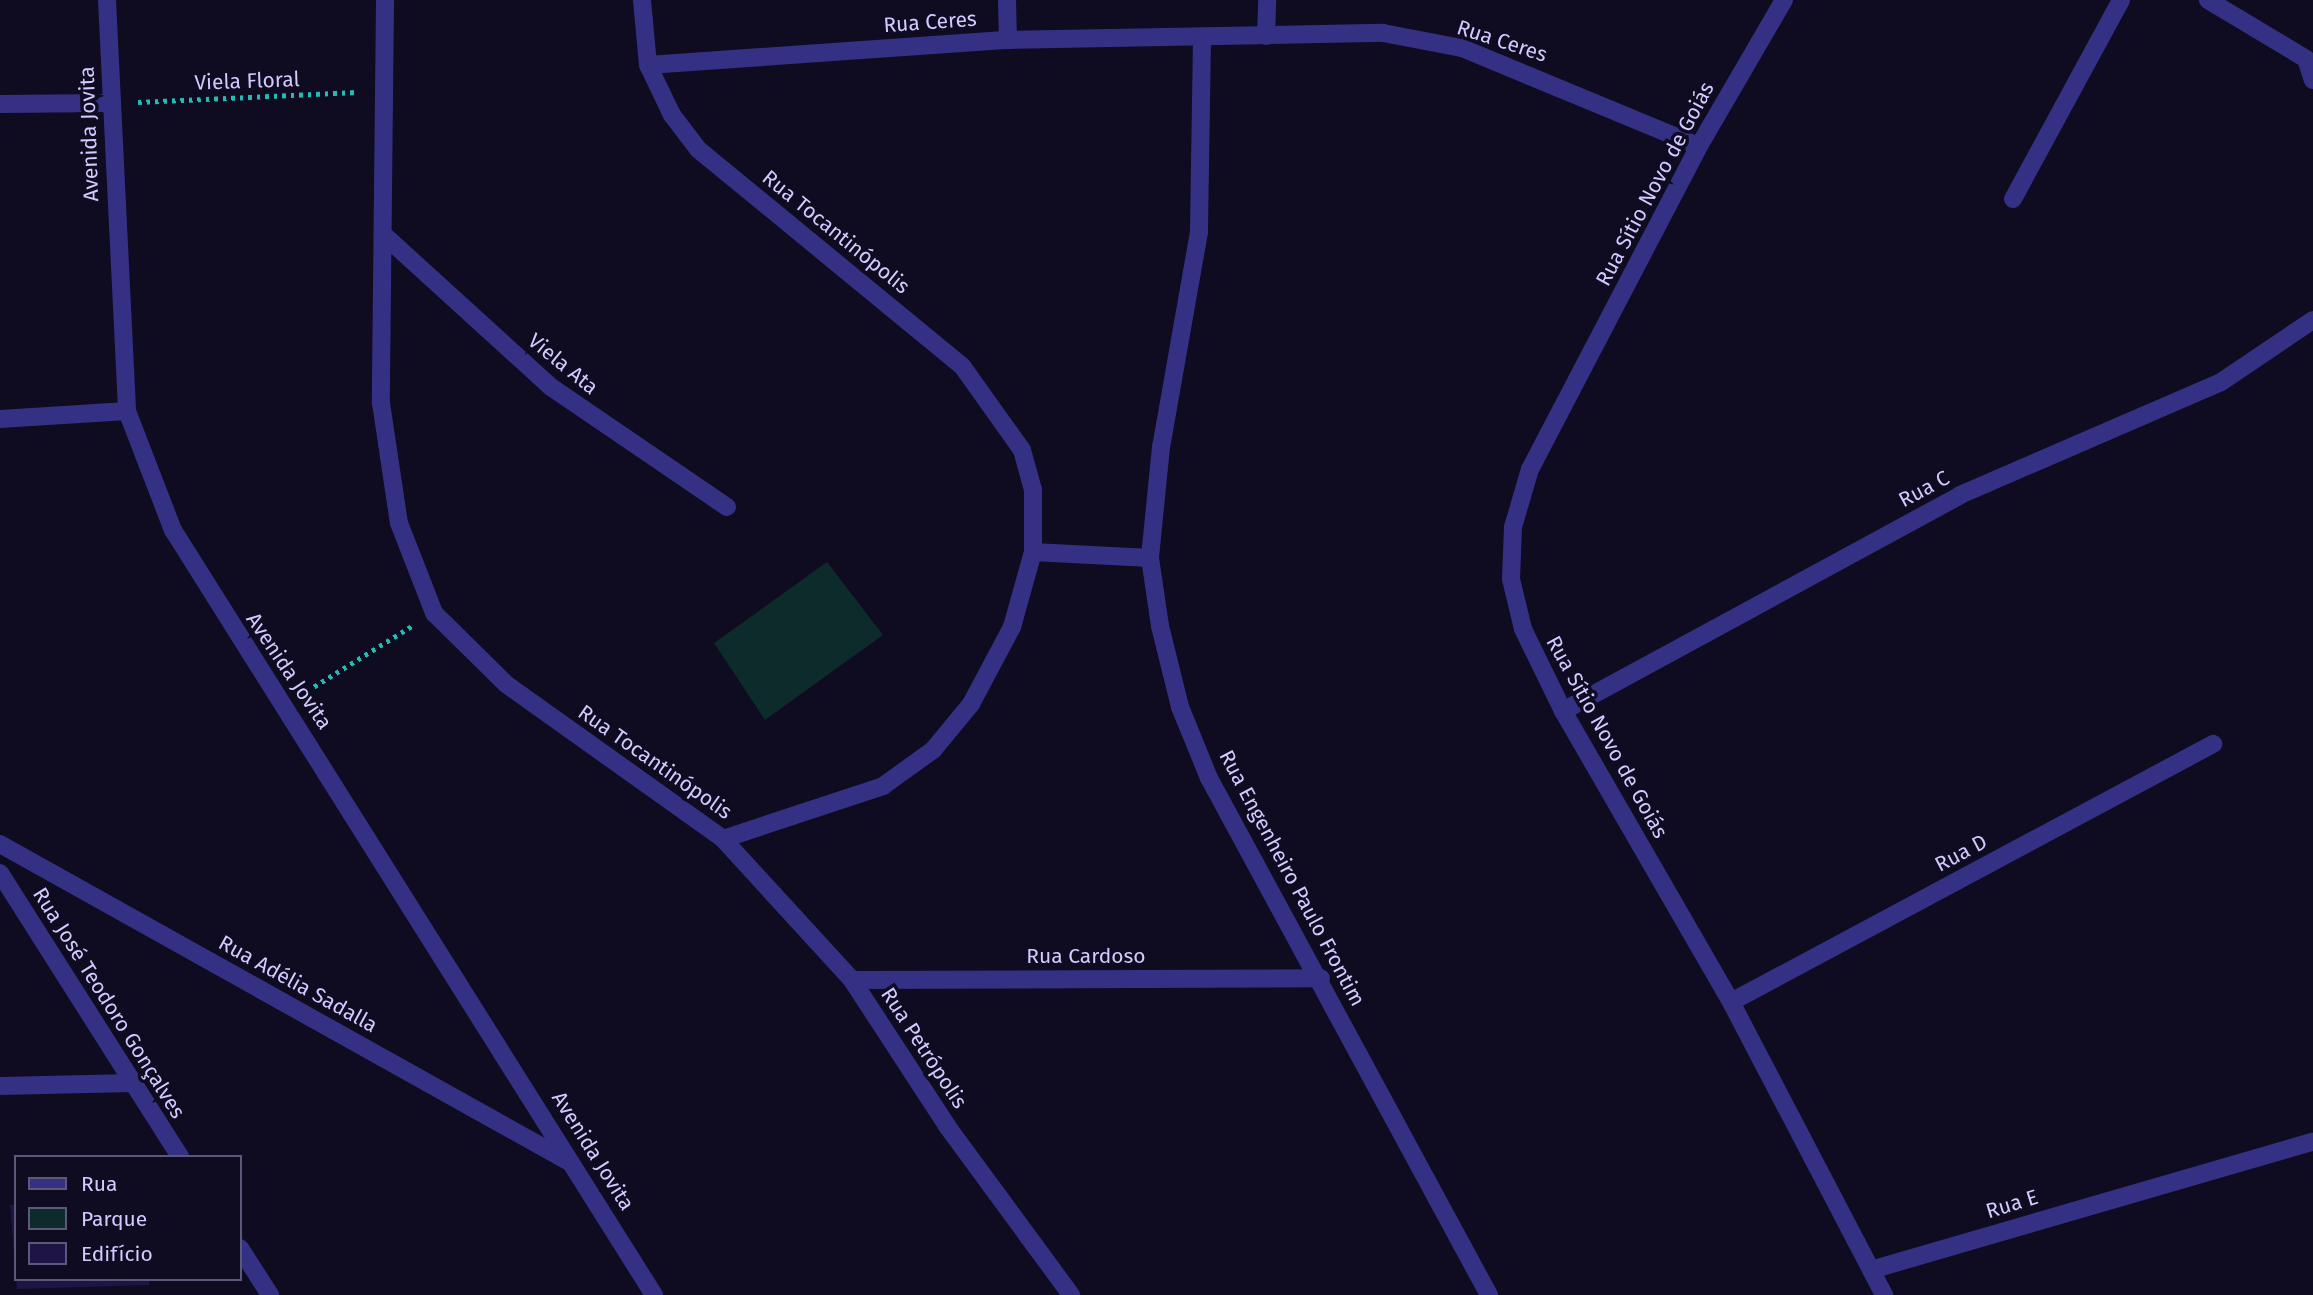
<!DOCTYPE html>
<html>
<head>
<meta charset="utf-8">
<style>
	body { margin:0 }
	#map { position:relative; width:2313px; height:1295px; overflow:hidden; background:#0f0b21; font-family:"Fira Sans",sans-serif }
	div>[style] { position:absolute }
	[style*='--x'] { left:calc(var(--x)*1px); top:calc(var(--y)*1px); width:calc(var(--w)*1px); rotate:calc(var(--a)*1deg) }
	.green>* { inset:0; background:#0d2b2a }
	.building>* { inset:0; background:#1e1544 }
	.path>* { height:4.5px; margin-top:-2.25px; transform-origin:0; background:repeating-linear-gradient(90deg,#22bcb3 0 3.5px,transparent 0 8.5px) }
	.minor>* { height:18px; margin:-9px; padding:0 9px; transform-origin:9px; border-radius:9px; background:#343185 }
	span { translate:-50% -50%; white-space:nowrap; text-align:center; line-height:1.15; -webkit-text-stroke:7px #0f0b21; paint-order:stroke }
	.street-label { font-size:21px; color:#d1cbff }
	.legend { position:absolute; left:14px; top:1155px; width:228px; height:126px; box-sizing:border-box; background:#0f0b21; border:2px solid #5d587a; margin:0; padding:9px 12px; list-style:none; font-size:21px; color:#d1cbff }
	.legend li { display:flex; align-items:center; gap:14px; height:35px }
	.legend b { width:35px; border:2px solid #5d587a }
</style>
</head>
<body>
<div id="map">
	<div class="green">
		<i style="clip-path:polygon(827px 562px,883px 635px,765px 720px,714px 643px)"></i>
	</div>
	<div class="building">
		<i style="clip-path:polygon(10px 1205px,16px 1205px,16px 1253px,14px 1253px)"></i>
		<i style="clip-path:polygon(16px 1279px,149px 1279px,149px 1285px,17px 1289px)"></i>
	</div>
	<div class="path">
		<i style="--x:138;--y:102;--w:219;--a:-2.6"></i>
		<i style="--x:307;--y:691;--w:123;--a:-31.8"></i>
	</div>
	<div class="minor">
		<i style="--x:107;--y:0;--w:411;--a:87.2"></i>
		<i style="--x:127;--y:411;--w:128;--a:68.9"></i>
		<i style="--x:173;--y:530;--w:904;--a:57.84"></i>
		<i style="--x:385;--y:0;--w:403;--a:90.6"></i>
		<i style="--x:381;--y:403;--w:121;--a:81.5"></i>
		<i style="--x:399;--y:523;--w:97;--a:68.7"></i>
		<i style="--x:434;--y:613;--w:101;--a:44.6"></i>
		<i style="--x:506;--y:684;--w:267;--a:35.5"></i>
		<i style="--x:723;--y:839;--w:169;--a:-18.3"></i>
		<i style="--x:883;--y:786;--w:62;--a:-35.8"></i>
		<i style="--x:933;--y:750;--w:60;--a:-50.4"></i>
		<i style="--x:971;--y:704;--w:87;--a:-62"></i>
		<i style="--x:1012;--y:627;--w:78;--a:-74.4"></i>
		<i style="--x:1033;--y:552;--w:62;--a:-90"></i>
		<i style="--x:1033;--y:490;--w:41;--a:-105.4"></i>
		<i style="--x:1022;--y:450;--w:103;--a:-125.5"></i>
		<i style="--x:962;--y:366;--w:342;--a:-140.6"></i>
		<i style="--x:698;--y:149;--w:43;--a:-127.4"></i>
		<i style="--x:672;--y:115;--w:55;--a:-115.6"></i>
		<i style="--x:648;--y:65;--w:65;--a:-95.3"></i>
		<i style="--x:1007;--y:0;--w:40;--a:88.6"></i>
		<i style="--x:1784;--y:0;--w:169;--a:120.2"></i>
		<i style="--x:1699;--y:146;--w:365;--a:117.6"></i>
		<i style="--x:1530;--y:469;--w:60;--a:106.3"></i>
		<i style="--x:1513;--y:527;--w:52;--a:92.2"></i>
		<i style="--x:1511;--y:579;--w:51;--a:76.5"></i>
		<i style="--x:1523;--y:629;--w:91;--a:64"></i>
		<i style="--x:1563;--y:711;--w:336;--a:60"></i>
		<i style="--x:1731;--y:1002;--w:331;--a:62.4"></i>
		<i style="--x:2208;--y:0;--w:114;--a:31"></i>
		<i style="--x:2306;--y:59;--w:22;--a:72"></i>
		<i style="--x:1266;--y:36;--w:36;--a:-88"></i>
		<i style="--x:1202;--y:38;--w:194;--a:90.9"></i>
		<i style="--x:1199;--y:232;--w:218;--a:100"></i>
		<i style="--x:1161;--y:447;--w:112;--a:95.7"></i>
		<i style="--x:1150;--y:558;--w:69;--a:81.6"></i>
		<i style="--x:1160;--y:626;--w:83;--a:76.1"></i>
		<i style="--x:1180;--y:707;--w:77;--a:67.8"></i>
		<i style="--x:1209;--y:778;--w:588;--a:61.56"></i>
		<i style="--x:648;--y:65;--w:361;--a:-4"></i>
		<i style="--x:1008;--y:40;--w:375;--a:-1.1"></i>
		<i style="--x:1383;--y:33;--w:80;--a:10.8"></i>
		<i style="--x:1462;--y:48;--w:256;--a:22.5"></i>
		<i style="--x:0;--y:104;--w:109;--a:-0.5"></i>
		<i style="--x:2013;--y:199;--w:226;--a:-61.5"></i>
		<i style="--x:385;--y:236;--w:224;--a:42.3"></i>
		<i style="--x:551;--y:387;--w:213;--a:34.3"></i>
		<i style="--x:0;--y:419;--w:127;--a:-3.6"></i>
		<i style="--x:1033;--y:552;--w:117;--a:2.9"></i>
		<i style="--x:1563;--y:711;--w:452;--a:-28.5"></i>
		<i style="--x:1960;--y:495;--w:284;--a:-23.4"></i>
		<i style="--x:2221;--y:382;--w:111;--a:-34"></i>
		<i style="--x:723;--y:839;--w:191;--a:47.5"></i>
		<i style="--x:852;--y:980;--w:174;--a:56.9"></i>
		<i style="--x:947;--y:1126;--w:210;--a:53.7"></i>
		<i style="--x:0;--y:844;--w:654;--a:29.19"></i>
		<i style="--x:0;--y:873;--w:336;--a:57.6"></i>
		<i style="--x:852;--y:980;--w:469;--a:-0.2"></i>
		<i style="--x:1731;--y:1002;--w:547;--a:-28.16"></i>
		<i style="--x:0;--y:1086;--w:132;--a:-1.3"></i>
		<i style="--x:240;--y:1248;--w:56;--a:57.4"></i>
		<i style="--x:1871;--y:1270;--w:460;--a:-16.2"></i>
	</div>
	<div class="street-label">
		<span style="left:930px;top:22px;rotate:-4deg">Rua Ceres</span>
		<span style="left:1502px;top:41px;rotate:18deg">Rua Ceres</span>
		<span style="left:247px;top:81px;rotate:-2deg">Viela Floral</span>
		<span style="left:89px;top:134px;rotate:-92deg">Avenida Jovita</span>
		<span style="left:1655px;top:184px;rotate:-62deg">Rua Sítio Novo de Goiás</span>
		<span style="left:836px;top:232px;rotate:39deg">Rua Tocantinópolis</span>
		<span style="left:563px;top:364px;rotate:39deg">Viela Ata</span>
		<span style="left:1924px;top:489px;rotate:-28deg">Rua C</span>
		<span style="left:289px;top:671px;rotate:56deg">Avenida Jovita</span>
		<span style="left:1607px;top:737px;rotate:61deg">Rua Sítio Novo de Goiás</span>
		<span style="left:655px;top:762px;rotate:35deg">Rua Tocantinópolis</span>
		<span style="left:1961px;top:853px;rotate:-28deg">Rua D</span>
		<span style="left:1292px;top:878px;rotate:62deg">Rua Engenheiro Paulo Frontim</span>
		<span style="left:1086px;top:956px">Rua Cardoso</span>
		<span style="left:298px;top:984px;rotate:29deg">Rua Adélia Sadalla</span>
		<span style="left:109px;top:1003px;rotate:58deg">Rua José Teodoro Gonçalves</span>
		<span style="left:924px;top:1048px;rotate:57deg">Rua Petrópolis</span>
		<span style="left:593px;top:1151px;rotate:58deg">Avenida Jovita</span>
		<span style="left:2012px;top:1204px;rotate:-17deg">Rua E</span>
	</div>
	<ul class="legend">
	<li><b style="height:9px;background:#343185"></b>Rua</li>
	<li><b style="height:19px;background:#0d2b2a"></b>Parque</li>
	<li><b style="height:19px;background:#1e1544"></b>Edifício</li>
	</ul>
</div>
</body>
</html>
